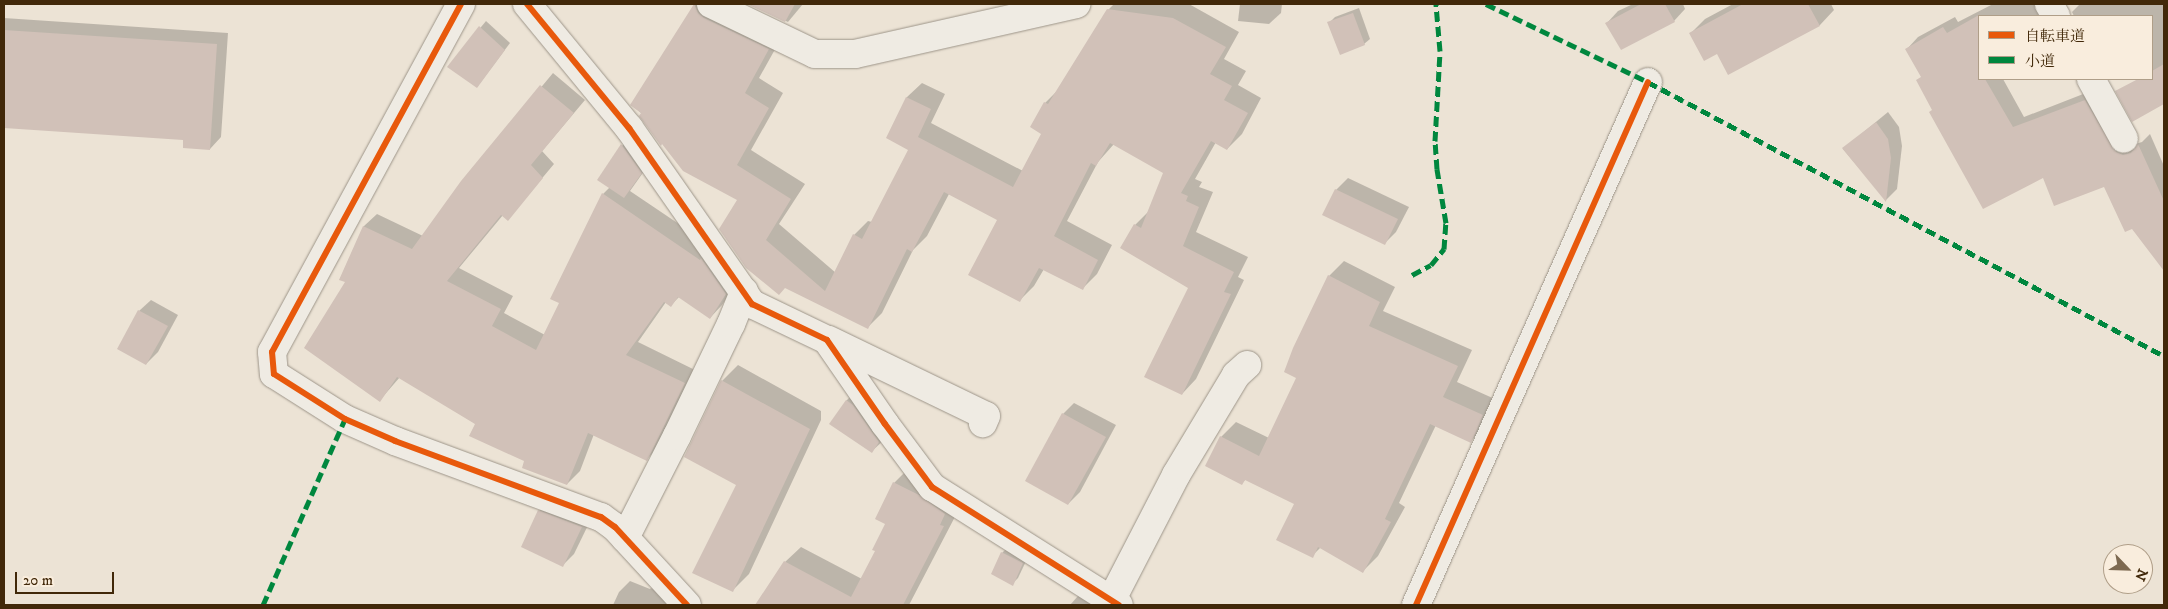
<!DOCTYPE html>
<html>
<head>
<meta charset="utf-8">
<style>
	body { margin:0 }
	#map { position:relative; width:2168px; height:609px; overflow:hidden; background:#ece3d5; font-family:"IM FELL DW Pica","Noto Serif JP",serif }
	div>[style] { position:absolute }
	[style*='--x'] { left:calc(var(--x)*1px); top:calc(var(--y)*1px); width:calc(var(--w)*1px); rotate:calc(var(--a)*1deg) }
	.shadow>* { inset:0; background:#0003 }
	.building>* { inset:0; background:#d1c1b8 }
	.roads { filter:drop-shadow(0 0 1px #9d9589) drop-shadow(0 0 1px #9d9589) }
	.minor>* { height:28px; margin:-14px; padding:0 14px; transform-origin:14px; border-radius:14px; background:#efebe3 }
	.quiet>* { height:5px; margin-top:-2.5px; transform-origin:0; background:repeating-linear-gradient(90deg,#00873e 0 10px,transparent 0 15px) }
	.cycleway>* { height:6px; margin:-3px; padding:0 3px; transform-origin:3px; border-radius:3px; background:#e8590c }
	span { translate:-50% -50%; white-space:nowrap; text-align:center; line-height:1.15; -webkit-text-stroke:4px #f9eddd; paint-order:stroke }
	.frame { position:absolute; inset:0; border:5px solid #412809; pointer-events:none }
	.legend { position:absolute; left:1978px; top:15px; width:175px; height:65px; box-sizing:border-box; background:#f9eddd; border:1px solid #af9e88; margin:0; padding:6px 9px; list-style:none; font-size:15px; color:#412809 }
	.legend li { display:flex; align-items:center; gap:10px; height:25px }
	.legend b { width:25px; border:1px solid #af9e88 }
	.north { position:absolute; left:2103px; top:544px; width:50px; height:50px; box-sizing:border-box; background:#f9eddd; border:1px solid #af9e88; border-radius:50%; rotate:114deg; font-size:14px; font-weight:700; line-height:20px; text-align:center; color:#412809 }
	.north::after { content:''; display:block; margin:auto; width:18px; height:22px; background:#7d6950; clip-path:polygon(50% 0,100% 100%,50% 72%,0 100%) }
	.scale { position:absolute; left:15px; top:572px; width:99px; height:22px; box-sizing:border-box; border:2px solid #412809; border-top:0; padding-left:6px; font-size:15px; line-height:18px; white-space:nowrap; color:#412809; -webkit-text-stroke:4px #f9eddd; paint-order:stroke }
</style>
</head>
<body>
<div id="map">
	<div class="shadow">
		<i style="clip-path:polygon(695px 4px,719px 4px,783px 35px,759px 78px,783px 93px,751px 150px,805px 184px,779px 224px,836px 273px,854px 235px,868px 221px,872px 222px,910px 149px,888px 138px,907px 97px,922px 83px,945px 94px,931px 123px,1023px 171px,1043px 133px,1045px 103px,1058px 90px,1108px 10px,1114px 4px,1189px 4px,1239px 32px,1224px 59px,1246px 71px,1238px 85px,1261px 98px,1242px 134px,1227px 149px,1216px 142px,1195px 179px,1202px 182px,1199px 187px,1213px 192px,1196px 232px,1248px 257px,1238px 277px,1244px 280px,1196px 379px,1182px 394px,1190px 287px,1122px 248px,1135px 225px,1149px 211px,1165px 173px,1114px 144px,1098px 162px,1067px 221px,1112px 245px,1097px 274px,1082px 289px,1044px 269px,1034px 286px,1020px 300px,998px 219px,949px 194px,927px 236px,913px 250px,882px 313px,868px 327px,785px 287px,739px 199px,632px 105px)"></i>
		<i style="clip-path:polygon(749px 4px,803px 4px,788px 22px)"></i>
		<i style="clip-path:polygon(1240px 4px,1282px 4px,1281px 13px,1269px 24px,1238px 21px)"></i>
		<i style="clip-path:polygon(1633px 4px,1683px 4px,1685px 9px,1674px 21px,1607px 23px,1618px 11px)"></i>
		<i style="clip-path:polygon(1733px 4px,1831px 4px,1834px 10px,1820px 25px,1729px 73px,1718px 52px,1691px 33px,1705px 19px)"></i>
		<i style="clip-path:polygon(1993px 4px,2049px 4px,2056px 16px,1979px 16px,1979px 79px,2003px 79px,2024px 117px,2096px 89px,2135px 144px,2142px 142px,2150px 134px,2164px 166px,2164px 269px,2132px 228px,2105px 185px,2044px 177px,1933px 109px,1922px 76px,1907px 49px,1918px 37px,1955px 17px,1958px 22px)"></i>
		<i style="clip-path:polygon(2080px 4px,2164px 4px,2164px 102px,2148px 79px,2152px 79px,2152px 16px,2074px 16px,2072px 12px)"></i>
		<i style="clip-path:polygon(1359px 8px,1370px 39px,1364px 44px,1329px 23px,1335px 17px)"></i>
		<i style="clip-path:polygon(4px 18px,228px 33px,221px 137px,210px 149px,184px 138px,4px 127px)"></i>
		<i style="clip-path:polygon(486px 21px,510px 43px,477px 87px,449px 66px)"></i>
		<i style="clip-path:polygon(553px 73px,585px 100px,542px 151px,554px 164px,508px 219px,503px 215px,459px 268px,513px 296px,504px 313px,545px 335px,561px 302px,603px 194px,610px 187px,599px 179px,627px 139px,647px 167px,630px 191px,713px 247px,738px 281px,722px 305px,710px 318px,680px 296px,671px 305px,666px 302px,638px 342px,697px 371px,659px 447px,647px 459px,594px 434px,580px 471px,567px 484px,526px 461px,476px 424px,400px 377px,380px 400px,347px 282px,340px 279px,364px 226px,377px 214px,423px 236px,462px 182px)"></i>
		<i style="clip-path:polygon(1888px 112px,1899px 127px,1902px 146px,1897px 189px,1886px 200px,1843px 149px)"></i>
		<i style="clip-path:polygon(1348px 178px,1409px 207px,1396px 232px,1385px 243px,1336px 190px)"></i>
		<i style="clip-path:polygon(1344px 261px,1395px 287px,1383px 311px,1472px 350px,1457px 382px,1497px 400px,1486px 426px,1471px 441px,1436px 425px,1399px 503px,1405px 507px,1378px 556px,1363px 571px,1321px 547px,1312px 556px,1296px 504px,1246px 479px,1242px 483px,1221px 437px,1236px 422px,1269px 438px,1298px 378px,1329px 276px)"></i>
		<i style="clip-path:polygon(151px 300px,178px 315px,158px 352px,146px 364px,139px 311px)"></i>
		<i style="clip-path:polygon(738px 365px,821px 411px,821px 420px,749px 574px,733px 590px,737px 485px,722px 381px)"></i>
		<i style="clip-path:polygon(858px 389px,884px 440px,872px 451px,846px 401px)"></i>
		<i style="clip-path:polygon(1074px 403px,1116px 425px,1080px 492px,1068px 504px,1063px 414px)"></i>
		<i style="clip-path:polygon(909px 468px,958px 511px,909px 605px,768px 605px,759px 601px,785px 562px,801px 547px,862px 579px,877px 550px,887px 524px,894px 483px)"></i>
		<i style="clip-path:polygon(550px 500px,593px 515px,574px 554px,563px 565px,539px 511px)"></i>
		<i style="clip-path:polygon(1008px 547px,1028px 557px,1018px 578px,1012px 584px,1002px 553px)"></i>
		<i style="clip-path:polygon(630px 581px,650px 589px,651px 588px,677px 602px,675px 605px,613px 605px,619px 592px)"></i>
		<i style="clip-path:polygon(1086px 587px,1114px 605px,1070px 605px)"></i>
	</div>
	<div class="building">
		<i style="clip-path:polygon(694px 4px,698px 13px,704px 18px,769px 49px,745px 93px,769px 108px,737px 165px,791px 199px,766px 240px,825px 291px,853px 234px,862px 239px,908px 150px,886px 138px,906px 97px,931px 109px,918px 137px,1013px 187px,1041px 134px,1030px 127px,1044px 102px,1048px 104px,1107px 9px,1173px 18px,1226px 47px,1210px 74px,1232px 86px,1224px 100px,1248px 113px,1227px 150px,1211px 141px,1181px 193px,1188px 196px,1186px 201px,1199px 207px,1183px 246px,1234px 272px,1224px 292px,1231px 294px,1182px 395px,1144px 377px,1188px 288px,1120px 248px,1134px 224px,1141px 228px,1163px 173px,1110px 143px,1096px 166px,1091px 163px,1054px 236px,1098px 260px,1083px 290px,1039px 268px,1020px 302px,968px 275px,997px 220px,944px 192px,912px 252px,907px 249px,868px 329px,785px 288px,779px 295px,746px 268px,719px 229px,737px 200px,683px 171px,662px 144px,661px 146px,639px 116px,641px 113px,630px 105px)"></i>
		<i style="clip-path:polygon(747px 4px,795px 4px,785px 22px)"></i>
		<i style="clip-path:polygon(1641px 4px,1665px 4px,1675px 22px,1621px 50px,1605px 23px)"></i>
		<i style="clip-path:polygon(1743px 4px,1808px 4px,1820px 26px,1728px 75px,1717px 54px,1704px 61px,1689px 33px)"></i>
		<i style="clip-path:polygon(1353px 13px,1365px 45px,1340px 55px,1327px 22px)"></i>
		<i style="clip-path:polygon(1979px 15px,1979px 79px,1985px 79px,2013px 127px,2085px 100px,2116px 152px,2123px 155px,2131px 153px,2138px 144px,2164px 201px,2164px 271px,2132px 229px,2125px 232px,2104px 187px,2054px 206px,2043px 178px,1983px 209px,1929px 112px,1932px 110px,1916px 80px,1921px 77px,1905px 49px,1943px 27px,1947px 33px)"></i>
		<i style="clip-path:polygon(479px 26px,505px 50px,477px 88px,447px 67px)"></i>
		<i style="clip-path:polygon(4px 30px,217px 44px,210px 150px,183px 148px,183px 140px,4px 128px)"></i>
		<i style="clip-path:polygon(2164px 64px,2164px 104px,2132px 122px,2115px 91px,2138px 79px,2152px 79px,2152px 71px)"></i>
		<i style="clip-path:polygon(540px 85px,574px 113px,531px 165px,543px 178px,508px 221px,501px 215px,447px 281px,501px 309px,492px 326px,536px 350px,559px 303px,550px 299px,602px 193px,700px 260px,701px 258px,726px 294px,710px 319px,678px 297px,671px 307px,664px 302px,626px 355px,685px 383px,647px 461px,588px 433px,567px 485px,522px 468px,524px 461px,469px 436px,475px 424px,397px 377px,380px 402px,304px 348px,345px 282px,339px 280px,363px 226px,412px 249px,461px 181px)"></i>
		<i style="clip-path:polygon(1876px 122px,1888px 139px,1891px 158px,1886px 202px,1842px 148px)"></i>
		<i style="clip-path:polygon(621px 144px,642px 173px,624px 198px,597px 180px)"></i>
		<i style="clip-path:polygon(1335px 189px,1398px 219px,1385px 245px,1322px 215px)"></i>
		<i style="clip-path:polygon(1328px 275px,1380px 302px,1369px 326px,1458px 366px,1443px 397px,1483px 415px,1471px 443px,1430px 424px,1385px 519px,1391px 522px,1363px 573px,1318px 547px,1313px 558px,1276px 540px,1294px 504px,1245px 480px,1242px 485px,1205px 466px,1220px 436px,1259px 456px,1296px 378px,1284px 372px,1293px 348px)"></i>
		<i style="clip-path:polygon(138px 310px,168px 326px,146px 365px,117px 349px)"></i>
		<i style="clip-path:polygon(721px 380px,810px 429px,733px 592px,692px 573px,736px 485px,684px 457px)"></i>
		<i style="clip-path:polygon(846px 400px,853px 405px,879px 442px,872px 453px,829px 424px)"></i>
		<i style="clip-path:polygon(1062px 413px,1106px 437px,1068px 505px,1025px 481px)"></i>
		<i style="clip-path:polygon(893px 482px,919px 495px,945px 514px,940px 525px,944px 526px,903px 605px,755px 605px,784px 561px,851px 597px,875px 551px,872px 550px,885px 524px,875px 519px)"></i>
		<i style="clip-path:polygon(538px 510px,582px 527px,563px 567px,521px 547px)"></i>
		<i style="clip-path:polygon(1001px 552px,1023px 563px,1013px 586px,991px 574px)"></i>
	</div>
	<div class="roads">
		<div class="minor">
			<i style="--x:461;--y:4;--w:396;--a:118.5"></i>
			<i style="--x:272;--y:352;--w:22;--a:85"></i>
			<i style="--x:274;--y:374;--w:84;--a:32.4"></i>
			<i style="--x:345;--y:419;--w:55;--a:23.7"></i>
			<i style="--x:395;--y:441;--w:220;--a:20.3"></i>
			<i style="--x:601;--y:517;--w:17;--a:36"></i>
			<i style="--x:615;--y:527;--w:106;--a:47.3"></i>
			<i style="--x:527;--y:4;--w:161;--a:50.6"></i>
			<i style="--x:629;--y:128;--w:215;--a:55.1"></i>
			<i style="--x:752;--y:304;--w:83;--a:25.6"></i>
			<i style="--x:827;--y:340;--w:102;--a:55.4"></i>
			<i style="--x:885;--y:424;--w:79;--a:53.3"></i>
			<i style="--x:932;--y:487;--w:221;--a:32.3"></i>
			<i style="--x:711;--y:4;--w:115;--a:25.7"></i>
			<i style="--x:815;--y:54;--w:40;--a:0"></i>
			<i style="--x:855;--y:54;--w:227;--a:-12.7"></i>
			<i style="--x:2049;--y:4;--w:14;--a:60"></i>
			<i style="--x:2091;--y:79;--w:68;--a:61.2"></i>
			<i style="--x:829;--y:340;--w:174;--a:25.8"></i>
			<i style="--x:986;--y:416;--w:8;--a:113"></i>
			<i style="--x:625;--y:538;--w:114;--a:-63"></i>
			<i style="--x:677;--y:436;--w:124;--a:-64.3"></i>
			<i style="--x:731;--y:324;--w:35;--a:-68"></i>
			<i style="--x:1111;--y:601;--w:142;--a:-62.7"></i>
			<i style="--x:1176;--y:475;--w:117;--a:-59"></i>
			<i style="--x:1236;--y:375;--w:15;--a:-42"></i>
			<i style="--x:1416;--y:605;--w:572;--a:-66.08"></i>
		</div>
	</div>
	<div class="quiet">
		<i style="--x:1486;--y:4;--w:180;--a:25.7"></i>
		<i style="--x:1648;--y:82;--w:584;--a:27.97"></i>
		<i style="--x:1412;--y:275;--w:21;--a:-28"></i>
		<i style="--x:1431;--y:265;--w:21;--a:-51"></i>
		<i style="--x:1444;--y:249;--w:26;--a:-86"></i>
		<i style="--x:1446;--y:223;--w:55;--a:-99.5"></i>
		<i style="--x:1437;--y:169;--w:28;--a:-94"></i>
		<i style="--x:1435;--y:141;--w:90;--a:-86.8"></i>
		<i style="--x:1440;--y:51;--w:47;--a:-94.9"></i>
		<i style="--x:263;--y:605;--w:203;--a:-66.2"></i>
	</div>
	<div class="cycleway">
		<i style="--x:461;--y:4;--w:396;--a:118.5"></i>
		<i style="--x:272;--y:352;--w:22;--a:85"></i>
		<i style="--x:274;--y:374;--w:84;--a:32.4"></i>
		<i style="--x:345;--y:419;--w:55;--a:23.7"></i>
		<i style="--x:395;--y:441;--w:220;--a:20.3"></i>
		<i style="--x:601;--y:517;--w:17;--a:36"></i>
		<i style="--x:615;--y:527;--w:106;--a:47.3"></i>
		<i style="--x:527;--y:4;--w:161;--a:50.6"></i>
		<i style="--x:629;--y:128;--w:215;--a:55.1"></i>
		<i style="--x:752;--y:304;--w:83;--a:25.6"></i>
		<i style="--x:827;--y:340;--w:102;--a:55.4"></i>
		<i style="--x:885;--y:424;--w:79;--a:53.3"></i>
		<i style="--x:932;--y:487;--w:221;--a:32.3"></i>
		<i style="--x:1416;--y:605;--w:572;--a:-66.08"></i>
	</div>
	<div class="frame"></div>
	<ul class="legend">
	<li><b style="height:6px;background:#e8590c"></b>自転車道</li>
	<li><b style="height:6px;background:#00873e"></b>小道</li>
	</ul>
	<div class="north">N</div>
	<div class="scale">20 m</div>
</div>
</body>
</html>
